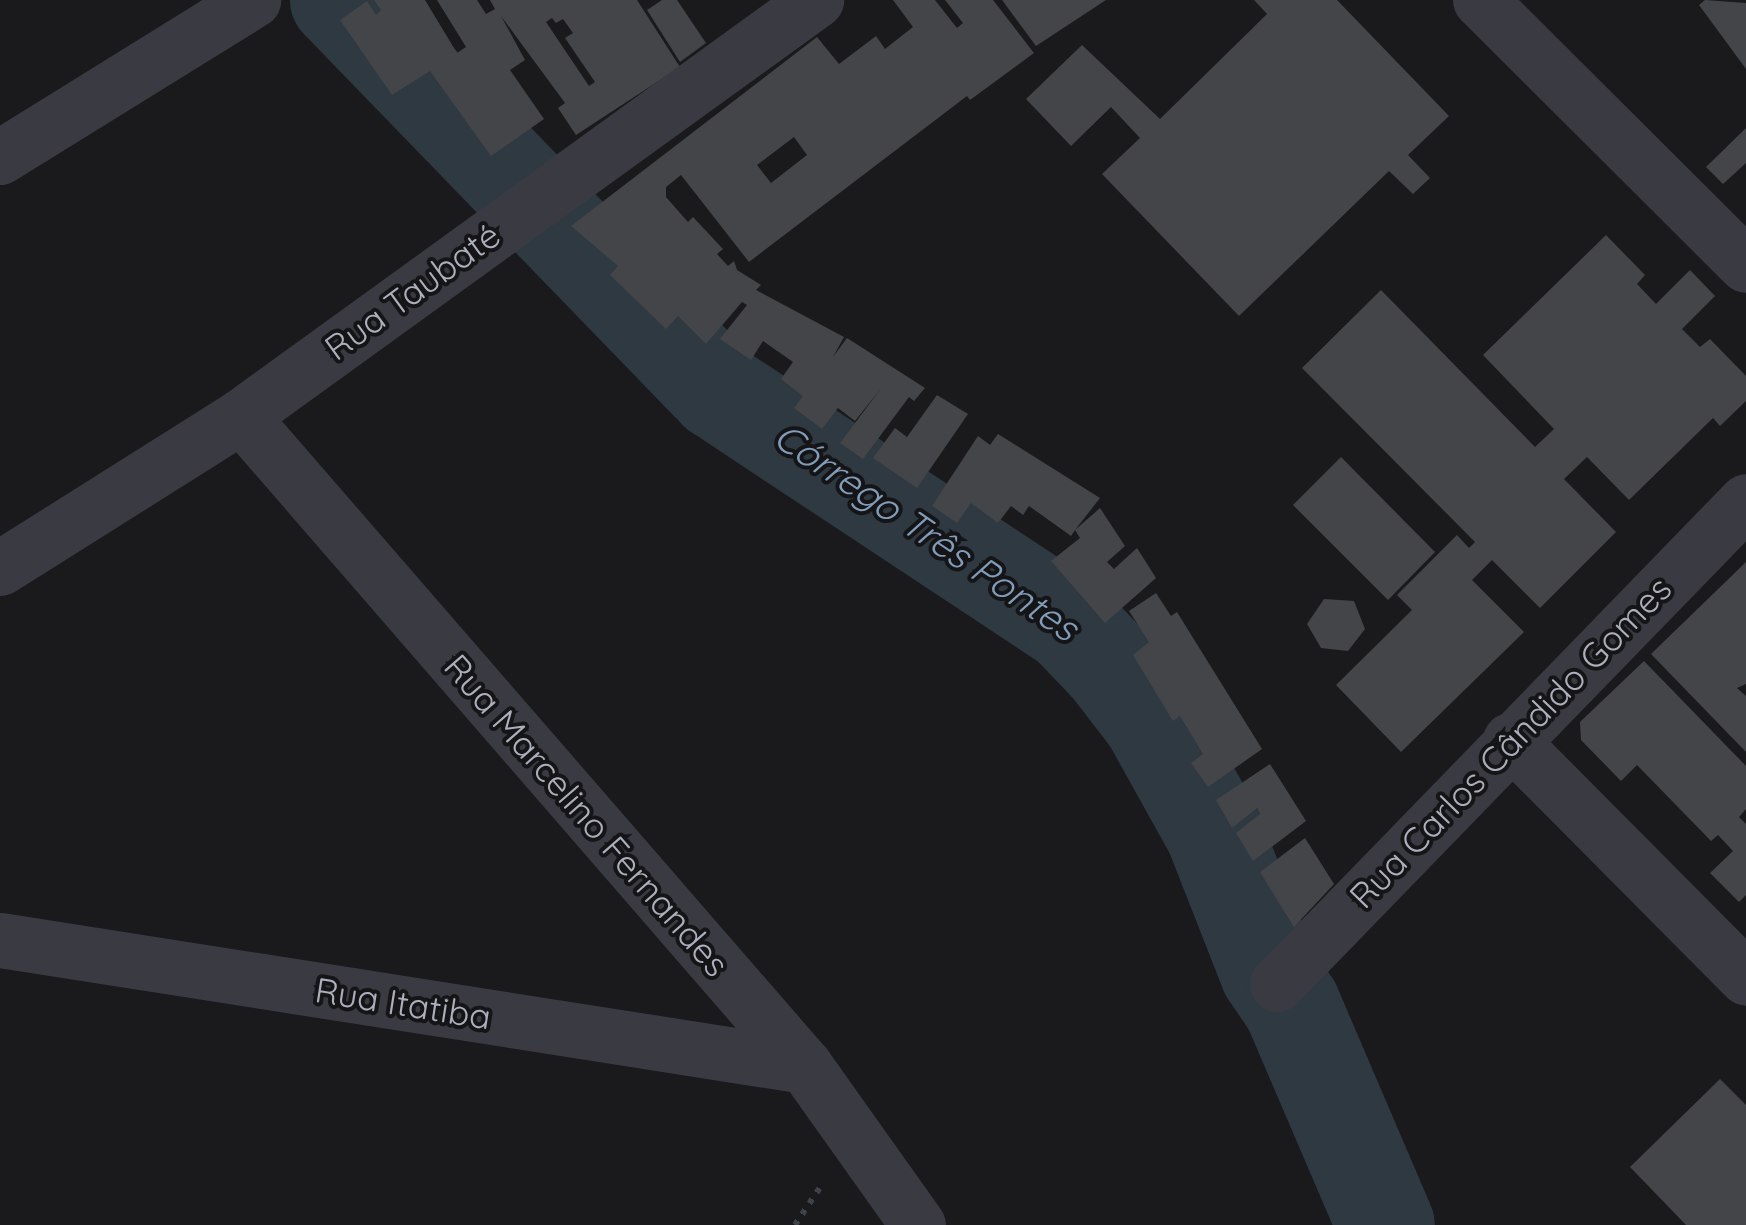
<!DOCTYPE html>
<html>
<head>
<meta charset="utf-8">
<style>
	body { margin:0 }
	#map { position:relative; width:1746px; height:1225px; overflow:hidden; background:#1a1a1c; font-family:Quicksand,sans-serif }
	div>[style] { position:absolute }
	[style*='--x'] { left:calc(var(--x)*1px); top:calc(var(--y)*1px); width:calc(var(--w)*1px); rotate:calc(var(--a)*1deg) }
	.river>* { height:98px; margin:-49px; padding:0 49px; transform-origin:49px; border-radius:49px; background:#2e3942 }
	.building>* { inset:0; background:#444549 }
	.path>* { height:6px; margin-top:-3px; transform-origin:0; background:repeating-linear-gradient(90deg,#404249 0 5px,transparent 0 13px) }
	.minor>* { height:55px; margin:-27.5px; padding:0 27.5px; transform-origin:27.5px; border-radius:27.5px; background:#3a3b42 }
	span { translate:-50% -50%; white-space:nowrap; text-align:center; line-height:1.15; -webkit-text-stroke:8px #151517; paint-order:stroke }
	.street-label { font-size:35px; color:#acb0bd }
	.water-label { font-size:38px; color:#819db9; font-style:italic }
</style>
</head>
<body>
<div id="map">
	<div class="river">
		<i style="--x:339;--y:0;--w:545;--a:45.89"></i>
		<i style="--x:718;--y:391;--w:422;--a:33.5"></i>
		<i style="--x:1070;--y:624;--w:59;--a:46.4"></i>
		<i style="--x:1111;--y:667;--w:66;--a:52.4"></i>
		<i style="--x:1151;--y:719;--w:129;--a:60.9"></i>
		<i style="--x:1214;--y:832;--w:150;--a:68.6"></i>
		<i style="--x:1269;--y:972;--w:41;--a:55.9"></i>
		<i style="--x:1292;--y:1006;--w:238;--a:66.8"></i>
	</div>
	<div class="building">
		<i style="clip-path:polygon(evenodd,374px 0,425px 0,457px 53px,466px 47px,437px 0,477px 0,486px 14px,495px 9px,490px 0,637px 0,680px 67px,576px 135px,558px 108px,565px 103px,501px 16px,525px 60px,510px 70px,544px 119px,491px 156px,430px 71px,392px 95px,340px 20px,367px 1px,376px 15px,381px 10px,374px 0,552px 18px,556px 23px,563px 19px,573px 33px,565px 38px,595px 82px,589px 86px,546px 22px,552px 18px)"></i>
		<i style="clip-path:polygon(662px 0,677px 0,706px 43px,680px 62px,647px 10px)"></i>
		<i style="clip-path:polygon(evenodd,893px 0,935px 0,957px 28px,963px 23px,945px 0,993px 0,1034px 53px,970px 100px,967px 96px,749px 262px,681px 175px,666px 187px,666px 197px,688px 222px,693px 217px,723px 249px,717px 254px,728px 266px,734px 261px,737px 270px,761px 285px,756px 290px,844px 337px,833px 357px,847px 338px,925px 388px,914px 401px,909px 397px,863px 459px,840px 443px,882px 387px,855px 421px,838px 408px,822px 429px,794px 408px,803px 396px,781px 379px,793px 362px,763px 341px,751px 360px,720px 339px,747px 305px,742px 302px,706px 344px,678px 316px,666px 329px,610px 275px,618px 266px,571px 226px,817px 37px,839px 64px,876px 36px,885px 49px,913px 27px,893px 0,794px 137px,807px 155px,771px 183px,757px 165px,794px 137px)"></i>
		<i style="clip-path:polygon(1002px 0,1106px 0,1036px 46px)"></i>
		<i style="clip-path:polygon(1254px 0,1337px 0,1449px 116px,1408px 155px,1430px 178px,1413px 194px,1389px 171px,1239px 316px,1102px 174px,1140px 138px,1111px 107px,1071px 146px,1026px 99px,1082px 45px,1160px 119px,1267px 14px)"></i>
		<i style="clip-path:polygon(1705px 0,1746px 3px,1746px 69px,1699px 5px)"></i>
		<i style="clip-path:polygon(1746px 128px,1746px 163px,1723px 184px,1706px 167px)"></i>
		<i style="clip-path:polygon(1606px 235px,1645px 275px,1637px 284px,1656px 304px,1690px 270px,1715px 296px,1682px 329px,1700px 347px,1710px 339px,1746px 376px,1746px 401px,1720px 426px,1713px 418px,1629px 500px,1587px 457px,1564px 479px,1616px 532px,1540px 608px,1492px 560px,1472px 580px,1524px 632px,1401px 752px,1336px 685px,1412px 610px,1397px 595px,1457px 535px,1469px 548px,1475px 542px,1302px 368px,1381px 290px,1535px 447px,1554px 429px,1483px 355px)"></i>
		<i style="clip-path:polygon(937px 395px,968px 414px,917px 488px,873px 458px,895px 428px,907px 437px)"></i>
		<i style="clip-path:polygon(998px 434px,1100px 498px,1075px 530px,1100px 508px,1125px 546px,1107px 562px,1114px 569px,1137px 548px,1156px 578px,1105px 623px,1051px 561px,1080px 538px,1075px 530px,1071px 536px,1029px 506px,1023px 515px,1011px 506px,998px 523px,971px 503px,957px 523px,932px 506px,978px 436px,990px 445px)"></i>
		<i style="clip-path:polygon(1341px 457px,1435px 552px,1388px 600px,1293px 505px)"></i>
		<i style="clip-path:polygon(1746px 562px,1746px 684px,1737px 688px,1746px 696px,1746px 752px,1651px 654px)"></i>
		<i style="clip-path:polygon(1156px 593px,1171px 616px,1177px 612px,1262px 749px,1208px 787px,1191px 763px,1203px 754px,1180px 716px,1173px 721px,1133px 655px,1149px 642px,1129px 611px)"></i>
		<i style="clip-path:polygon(1324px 599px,1354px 601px,1365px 629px,1348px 651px,1321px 648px,1307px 624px)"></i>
		<i style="clip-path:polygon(1644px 661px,1746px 766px,1746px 809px,1739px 817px,1746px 824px,1746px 895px,1739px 902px,1710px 873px,1733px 851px,1718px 835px,1711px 841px,1637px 765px,1621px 781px,1581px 740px,1580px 722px)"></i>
		<i style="clip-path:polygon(1270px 764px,1306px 821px,1253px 861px,1236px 833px,1260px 814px,1257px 808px,1232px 828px,1216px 800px)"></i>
		<i style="clip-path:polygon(1305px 838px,1334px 884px,1294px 927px,1260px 872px)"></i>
		<i style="clip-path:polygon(1720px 1079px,1746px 1105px,1746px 1225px,1686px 1225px,1630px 1167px)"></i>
	</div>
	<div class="path">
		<i style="--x:795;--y:1225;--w:50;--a:-56.3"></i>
	</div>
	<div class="minor">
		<i style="--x:1480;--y:0;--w:375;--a:44.9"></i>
		<i style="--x:0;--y:157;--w:298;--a:-31.8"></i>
		<i style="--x:241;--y:416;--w:861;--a:49.05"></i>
		<i style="--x:805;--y:1066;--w:195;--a:54.6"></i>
		<i style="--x:0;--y:568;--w:285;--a:-32.2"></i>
		<i style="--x:241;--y:416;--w:710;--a:-35.88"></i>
		<i style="--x:1510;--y:740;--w:335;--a:45.2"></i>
		<i style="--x:0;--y:940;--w:815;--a:8.9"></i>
		<i style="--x:1277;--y:984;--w:673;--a:-45.84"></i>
	</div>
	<div class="street-label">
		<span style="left:412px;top:291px;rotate:-36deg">Rua Taubaté</span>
		<span style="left:1510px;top:742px;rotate:-46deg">Rua Carlos Cândido Gomes</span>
		<span style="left:587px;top:815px;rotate:49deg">Rua Marcelino Fernandes</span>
		<span style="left:403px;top:1003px;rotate:9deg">Rua Itatiba</span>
	</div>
	<div class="water-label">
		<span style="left:926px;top:532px;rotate:34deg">Córrego Três Pontes</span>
	</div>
</div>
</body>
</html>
